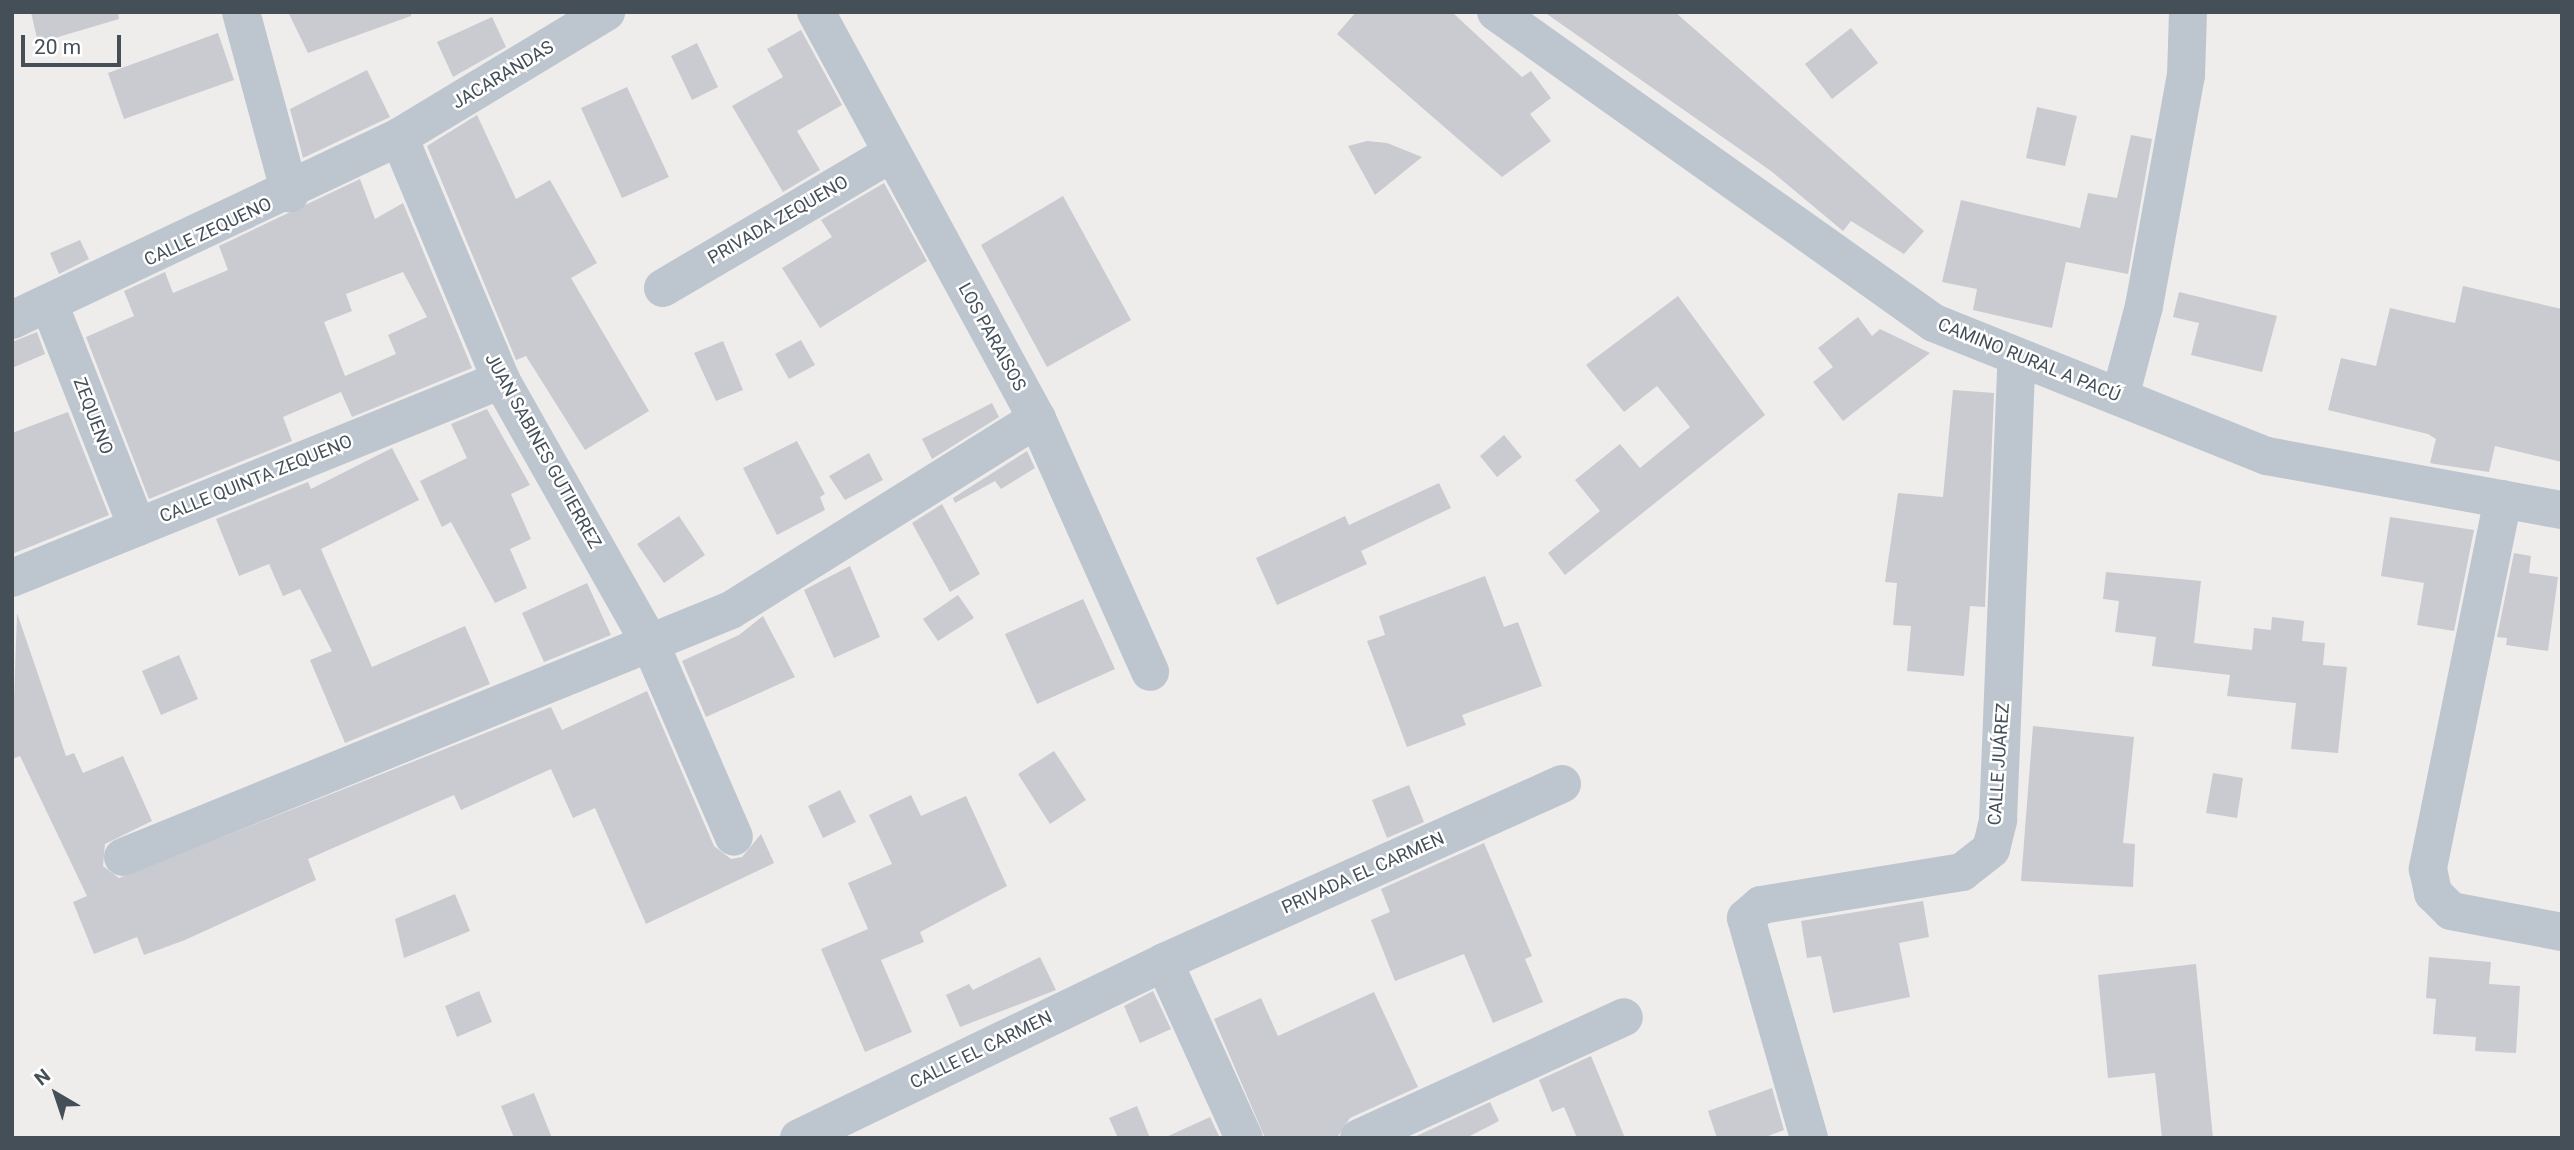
<!DOCTYPE html>
<html>
<head>
<meta charset="utf-8">
<style>
	body { margin:0 }
	#map { position:relative; width:2574px; height:1150px; overflow:hidden; background:#efecec; font-family:Roboto,sans-serif }
	div>[style] { position:absolute }
	[style*='--x'] { left:calc(var(--x)*1px); top:calc(var(--y)*1px); width:calc(var(--w)*1px); rotate:calc(var(--a)*1deg) }
	.building>* { inset:0; background:#c9cbd1 }
	.minor>* { height:38px; margin:-19px; padding:0 19px; transform-origin:19px; border-radius:19px; background:#bdc6ce }
	span { translate:-50% -50%; white-space:nowrap; text-align:center; line-height:1.15; -webkit-text-stroke:5px #fff; paint-order:stroke }
	.street-label { font-size:18px; color:#454f58 }
	.frame { position:absolute; inset:0; border:14px solid #454f58; pointer-events:none }
	.north { position:absolute; left:21px; top:1059px; width:70px; height:70px; -webkit-text-stroke:5px #fff; paint-order:stroke; rotate:321deg; font-size:19px; font-weight:700; line-height:28px; text-align:center; color:#454f58 }
	.north::after { content:''; display:block; margin:auto; width:24px; height:32px; background:#454f58; clip-path:polygon(50% 0,100% 100%,50% 72%,0 100%) }
	.scale { position:absolute; left:21px; top:35px; width:100px; height:32px; box-sizing:border-box; border:4px solid #454f58; border-top:0; padding-left:9px; font-size:21px; line-height:24px; white-space:nowrap; color:#454f58; -webkit-text-stroke:5px #fff; paint-order:stroke }
</style>
</head>
<body>
<div id="map">
	<div class="building">
		<i style="clip-path:polygon(31px 12px,118px 12px,119px 19px,38px 43px)"></i>
		<i style="clip-path:polygon(288px 12px,411px 12px,411px 16px,308px 53px)"></i>
		<i style="clip-path:polygon(1356px 12px,1452px 12px,1522px 77px,1531px 71px,1551px 98px,1530px 114px,1551px 141px,1502px 177px,1337px 34px)"></i>
		<i style="clip-path:polygon(1544px 12px,1675px 12px,1924px 231px,1904px 254px,1851px 221px,1843px 231px,1771px 171px)"></i>
		<i style="clip-path:polygon(492px 17px,506px 47px,453px 77px,437px 42px)"></i>
		<i style="clip-path:polygon(1851px 28px,1878px 63px,1832px 99px,1805px 64px)"></i>
		<i style="clip-path:polygon(801px 30px,842px 105px,797px 131px,820px 170px,783px 192px,732px 106px,783px 77px,767px 49px)"></i>
		<i style="clip-path:polygon(218px 33px,234px 80px,124px 119px,108px 73px)"></i>
		<i style="clip-path:polygon(697px 43px,718px 87px,692px 100px,671px 56px)"></i>
		<i style="clip-path:polygon(367px 70px,390px 117px,303px 158px,290px 109px)"></i>
		<i style="clip-path:polygon(627px 87px,669px 177px,622px 198px,581px 108px)"></i>
		<i style="clip-path:polygon(2037px 107px,2077px 116px,2065px 166px,2026px 158px)"></i>
		<i style="clip-path:polygon(477px 115px,516px 199px,550px 180px,597px 263px,571px 278px,649px 411px,585px 450px,526px 356px,516px 360px,427px 146px)"></i>
		<i style="clip-path:polygon(2131px 135px,2152px 139px,2128px 274px,2066px 262px,2052px 328px,1973px 310px,1977px 289px,1942px 282px,1961px 200px,2080px 228px,2088px 193px,2117px 198px)"></i>
		<i style="clip-path:polygon(1367px 141px,1387px 143px,1422px 157px,1375px 195px,1348px 146px)"></i>
		<i style="clip-path:polygon(evenodd,360px 179px,375px 219px,403px 203px,472px 368px,352px 417px,341px 392px,283px 417px,292px 441px,149px 499px,86px 337px,134px 316px,124px 291px,165px 272px,173px 293px,228px 270px,219px 246px,360px 179px,403px 272px,427px 317px,388px 335px,396px 354px,345px 376px,324px 322px,352px 311px,346px 294px,403px 272px)"></i>
		<i style="clip-path:polygon(884px 183px,927px 261px,820px 328px,782px 268px,832px 237px,821px 220px)"></i>
		<i style="clip-path:polygon(1063px 196px,1131px 320px,1047px 367px,981px 245px)"></i>
		<i style="clip-path:polygon(80px 240px,89px 259px,59px 274px,50px 253px)"></i>
		<i style="clip-path:polygon(2463px 286px,2562px 309px,2562px 462px,2495px 446px,2489px 472px,2435px 464px,2430px 463px,2436px 439px,2428px 434px,2328px 410px,2341px 358px,2376px 366px,2390px 308px,2455px 323px)"></i>
		<i style="clip-path:polygon(2179px 292px,2277px 316px,2262px 372px,2191px 355px,2199px 323px,2173px 317px)"></i>
		<i style="clip-path:polygon(1678px 296px,1765px 415px,1565px 575px,1548px 553px,1600px 511px,1575px 480px,1620px 444px,1640px 468px,1690px 427px,1657px 386px,1624px 412px,1586px 365px)"></i>
		<i style="clip-path:polygon(1858px 317px,1872px 336px,1880px 329px,1930px 353px,1843px 421px,1813px 382px,1833px 367px,1818px 348px)"></i>
		<i style="clip-path:polygon(37px 332px,45px 354px,12px 368px,12px 342px)"></i>
		<i style="clip-path:polygon(801px 340px,815px 365px,789px 379px,775px 354px)"></i>
		<i style="clip-path:polygon(723px 341px,743px 390px,716px 401px,694px 353px)"></i>
		<i style="clip-path:polygon(1953px 390px,1994px 393px,1985px 607px,1970px 606px,1964px 676px,1907px 671px,1911px 626px,1893px 625px,1897px 583px,1885px 582px,1898px 493px,1943px 497px)"></i>
		<i style="clip-path:polygon(992px 403px,999px 417px,932px 459px,922px 439px)"></i>
		<i style="clip-path:polygon(487px 409px,530px 485px,511px 494px,531px 539px,510px 549px,527px 588px,495px 603px,451px 522px,442px 527px,420px 481px,467px 458px,451px 424px)"></i>
		<i style="clip-path:polygon(68px 412px,109px 515px,12px 554px,12px 433px)"></i>
		<i style="clip-path:polygon(1504px 435px,1522px 457px,1497px 477px,1480px 456px)"></i>
		<i style="clip-path:polygon(797px 441px,825px 494px,820px 497px,825px 510px,777px 535px,743px 468px)"></i>
		<i style="clip-path:polygon(392px 448px,419px 500px,321px 549px,372px 667px,465px 626px,490px 684px,345px 743px,310px 660px,332px 651px,300px 589px,283px 596px,269px 564px,239px 576px,216px 519px,308px 482px,311px 489px)"></i>
		<i style="clip-path:polygon(1027px 451px,1035px 468px,1001px 489px,995px 481px,955px 503px,953px 498px)"></i>
		<i style="clip-path:polygon(869px 453px,883px 480px,845px 500px,829px 476px)"></i>
		<i style="clip-path:polygon(1439px 483px,1451px 508px,1361px 551px,1367px 564px,1277px 605px,1256px 558px,1345px 516px,1349px 525px)"></i>
		<i style="clip-path:polygon(942px 504px,980px 574px,950px 592px,912px 523px)"></i>
		<i style="clip-path:polygon(679px 516px,705px 555px,664px 583px,637px 544px)"></i>
		<i style="clip-path:polygon(2390px 517px,2474px 530px,2454px 631px,2417px 625px,2424px 583px,2381px 576px)"></i>
		<i style="clip-path:polygon(2514px 553px,2531px 556px,2529px 573px,2558px 577px,2548px 651px,2506px 645px,2507px 638px,2497px 637px)"></i>
		<i style="clip-path:polygon(850px 566px,880px 637px,834px 658px,804px 590px)"></i>
		<i style="clip-path:polygon(2106px 572px,2201px 581px,2194px 643px,2252px 650px,2254px 628px,2271px 630px,2272px 617px,2304px 621px,2302px 641px,2325px 643px,2323px 665px,2347px 667px,2338px 753px,2291px 749px,2296px 703px,2227px 696px,2230px 675px,2152px 666px,2156px 637px,2115px 632px,2119px 601px,2103px 599px)"></i>
		<i style="clip-path:polygon(1485px 576px,1504px 627px,1518px 622px,1542px 686px,1462px 715px,1466px 725px,1407px 747px,1367px 641px,1385px 635px,1379px 616px)"></i>
		<i style="clip-path:polygon(587px 583px,611px 635px,544px 662px,522px 613px)"></i>
		<i style="clip-path:polygon(958px 595px,974px 618px,938px 641px,923px 619px)"></i>
		<i style="clip-path:polygon(1083px 599px,1115px 669px,1037px 704px,1005px 634px)"></i>
		<i style="clip-path:polygon(17px 613px,66px 756px,74px 753px,83px 773px,123px 756px,152px 821px,105px 844px,103px 866px,119px 878px,551px 707px,562px 730px,647px 691px,714px 846px,731px 859px,742px 857px,761px 834px,774px 863px,646px 924px,595px 808px,573px 818px,551px 769px,461px 810px,454px 795px,308px 859px,316px 880px,185px 940px,144px 955px,137px 937px,94px 954px,73px 902px,87px 896px,20px 756px,12px 759px)"></i>
		<i style="clip-path:polygon(763px 616px,795px 677px,706px 717px,682px 661px,739px 635px)"></i>
		<i style="clip-path:polygon(179px 655px,198px 699px,161px 715px,142px 671px)"></i>
		<i style="clip-path:polygon(2033px 726px,2134px 737px,2123px 843px,2135px 844px,2133px 887px,2021px 881px)"></i>
		<i style="clip-path:polygon(1054px 751px,1086px 800px,1050px 824px,1018px 774px)"></i>
		<i style="clip-path:polygon(2213px 773px,2243px 778px,2237px 818px,2206px 813px)"></i>
		<i style="clip-path:polygon(1409px 785px,1424px 822px,1387px 838px,1372px 800px)"></i>
		<i style="clip-path:polygon(840px 790px,856px 822px,823px 838px,808px 806px)"></i>
		<i style="clip-path:polygon(911px 795px,921px 816px,966px 796px,1007px 886px,920px 932px,924px 942px,881px 960px,912px 1032px,865px 1052px,821px 949px,868px 929px,848px 883px,892px 864px,869px 815px)"></i>
		<i style="clip-path:polygon(1484px 843px,1532px 956px,1525px 959px,1543px 1002px,1493px 1023px,1464px 954px,1395px 981px,1371px 920px,1390px 912px,1381px 889px)"></i>
		<i style="clip-path:polygon(455px 894px,470px 931px,404px 958px,395px 919px)"></i>
		<i style="clip-path:polygon(1923px 901px,1929px 937px,1899px 943px,1910px 997px,1833px 1013px,1821px 956px,1807px 958px,1801px 921px)"></i>
		<i style="clip-path:polygon(1040px 957px,1056px 990px,960px 1027px,946px 995px,969px 984px,973px 990px)"></i>
		<i style="clip-path:polygon(2429px 957px,2491px 962px,2489px 984px,2520px 986px,2516px 1053px,2475px 1051px,2476px 1037px,2433px 1034px,2436px 999px,2426px 998px)"></i>
		<i style="clip-path:polygon(2196px 964px,2213px 1138px,2162px 1138px,2155px 1073px,2108px 1078px,2098px 975px)"></i>
		<i style="clip-path:polygon(479px 991px,492px 1022px,457px 1037px,445px 1006px)"></i>
		<i style="clip-path:polygon(1153px 991px,1171px 1029px,1140px 1043px,1124px 1006px)"></i>
		<i style="clip-path:polygon(1374px 992px,1418px 1087px,1350px 1118px,1337px 1138px,1265px 1138px,1214px 1019px,1261px 998px,1278px 1036px)"></i>
		<i style="clip-path:polygon(1591px 1056px,1625px 1138px,1577px 1138px,1564px 1107px,1552px 1112px,1539px 1080px)"></i>
		<i style="clip-path:polygon(1772px 1088px,1784px 1130px,1763px 1138px,1717px 1138px,1708px 1111px)"></i>
		<i style="clip-path:polygon(534px 1093px,552px 1138px,514px 1138px,501px 1106px)"></i>
		<i style="clip-path:polygon(1490px 1102px,1499px 1121px,1466px 1138px,1412px 1138px)"></i>
		<i style="clip-path:polygon(1137px 1106px,1150px 1138px,1118px 1138px,1109px 1118px)"></i>
		<i style="clip-path:polygon(1210px 1117px,1220px 1138px,1164px 1138px)"></i>
	</div>
	<div class="minor">
		<i style="--x:241;--y:12;--w:188;--a:74.9"></i>
		<i style="--x:816;--y:12;--w:463;--a:61.5"></i>
		<i style="--x:1037;--y:419;--w:277;--a:65.9"></i>
		<i style="--x:1496;--y:12;--w:537;--a:35.38"></i>
		<i style="--x:1934;--y:323;--w:359;--a:21.8"></i>
		<i style="--x:2267;--y:456;--w:300;--a:10.4"></i>
		<i style="--x:399;--y:137;--w:264;--a:67.2"></i>
		<i style="--x:501;--y:380;--w:302;--a:60.5"></i>
		<i style="--x:650;--y:643;--w:211;--a:66.6"></i>
		<i style="--x:663;--y:288;--w:266;--a:-30.5"></i>
		<i style="--x:50;--y:306;--w:238;--a:68.5"></i>
		<i style="--x:12;--y:320;--w:428;--a:-25.3"></i>
		<i style="--x:399;--y:137;--w:242;--a:-31.1"></i>
		<i style="--x:2120;--y:397;--w:94;--a:-75.2"></i>
		<i style="--x:2144;--y:306;--w:234;--a:-79.7"></i>
		<i style="--x:2186;--y:76;--w:64;--a:-88.2"></i>
		<i style="--x:2503;--y:499;--w:378;--a:101.5"></i>
		<i style="--x:2428;--y:869;--w:25;--a:78"></i>
		<i style="--x:2433;--y:893;--w:25;--a:45"></i>
		<i style="--x:2451;--y:911;--w:113;--a:10.7"></i>
		<i style="--x:12;--y:578;--w:528;--a:-22.04"></i>
		<i style="--x:123;--y:857;--w:656;--a:-22.11"></i>
		<i style="--x:731;--y:610;--w:361;--a:-32"></i>
		<i style="--x:1164;--y:962;--w:193;--a:65.6"></i>
		<i style="--x:799;--y:1138;--w:405;--a:-25.7"></i>
		<i style="--x:1164;--y:962;--w:436;--a:-24.1"></i>
		<i style="--x:1359;--y:1138;--w:291;--a:-24.5"></i>
		<i style="--x:1809;--y:1138;--w:229;--a:-106"></i>
		<i style="--x:1746;--y:918;--w:20;--a:-41"></i>
		<i style="--x:1761;--y:905;--w:204;--a:-9.3"></i>
		<i style="--x:1962;--y:872;--w:37;--a:-38"></i>
		<i style="--x:1991;--y:849;--w:30;--a:-76"></i>
		<i style="--x:1998;--y:820;--w:464;--a:-87.7"></i>
	</div>
	<div class="street-label">
		<span style="left:503px;top:75px;rotate:-31deg">JACARANDAS</span>
		<span style="left:778px;top:220px;rotate:-30deg">PRIVADA ZEQUENO</span>
		<span style="left:208px;top:232px;rotate:-25deg">CALLE ZEQUENO</span>
		<span style="left:992px;top:337px;rotate:61deg">LOS PARAISOS</span>
		<span style="left:2029px;top:360px;rotate:22deg">CAMINO RURAL A PACÚ</span>
		<span style="left:93px;top:416px;rotate:69deg">ZEQUENO</span>
		<span style="left:543px;top:451px;rotate:61deg">JUAN SABINES GUTIERREZ</span>
		<span style="left:256px;top:479px;rotate:-22deg">CALLE QUINTA ZEQUENO</span>
		<span style="left:1999px;top:764px;rotate:-86deg">CALLE JUÁREZ</span>
		<span style="left:1363px;top:873px;rotate:-24deg">PRIVADA EL CARMEN</span>
		<span style="left:981px;top:1050px;rotate:-26deg">CALLE EL CARMEN</span>
	</div>
	<div class="frame"></div>
	<div class="north">N</div>
	<div class="scale">20 m</div>
</div>
</body>
</html>
